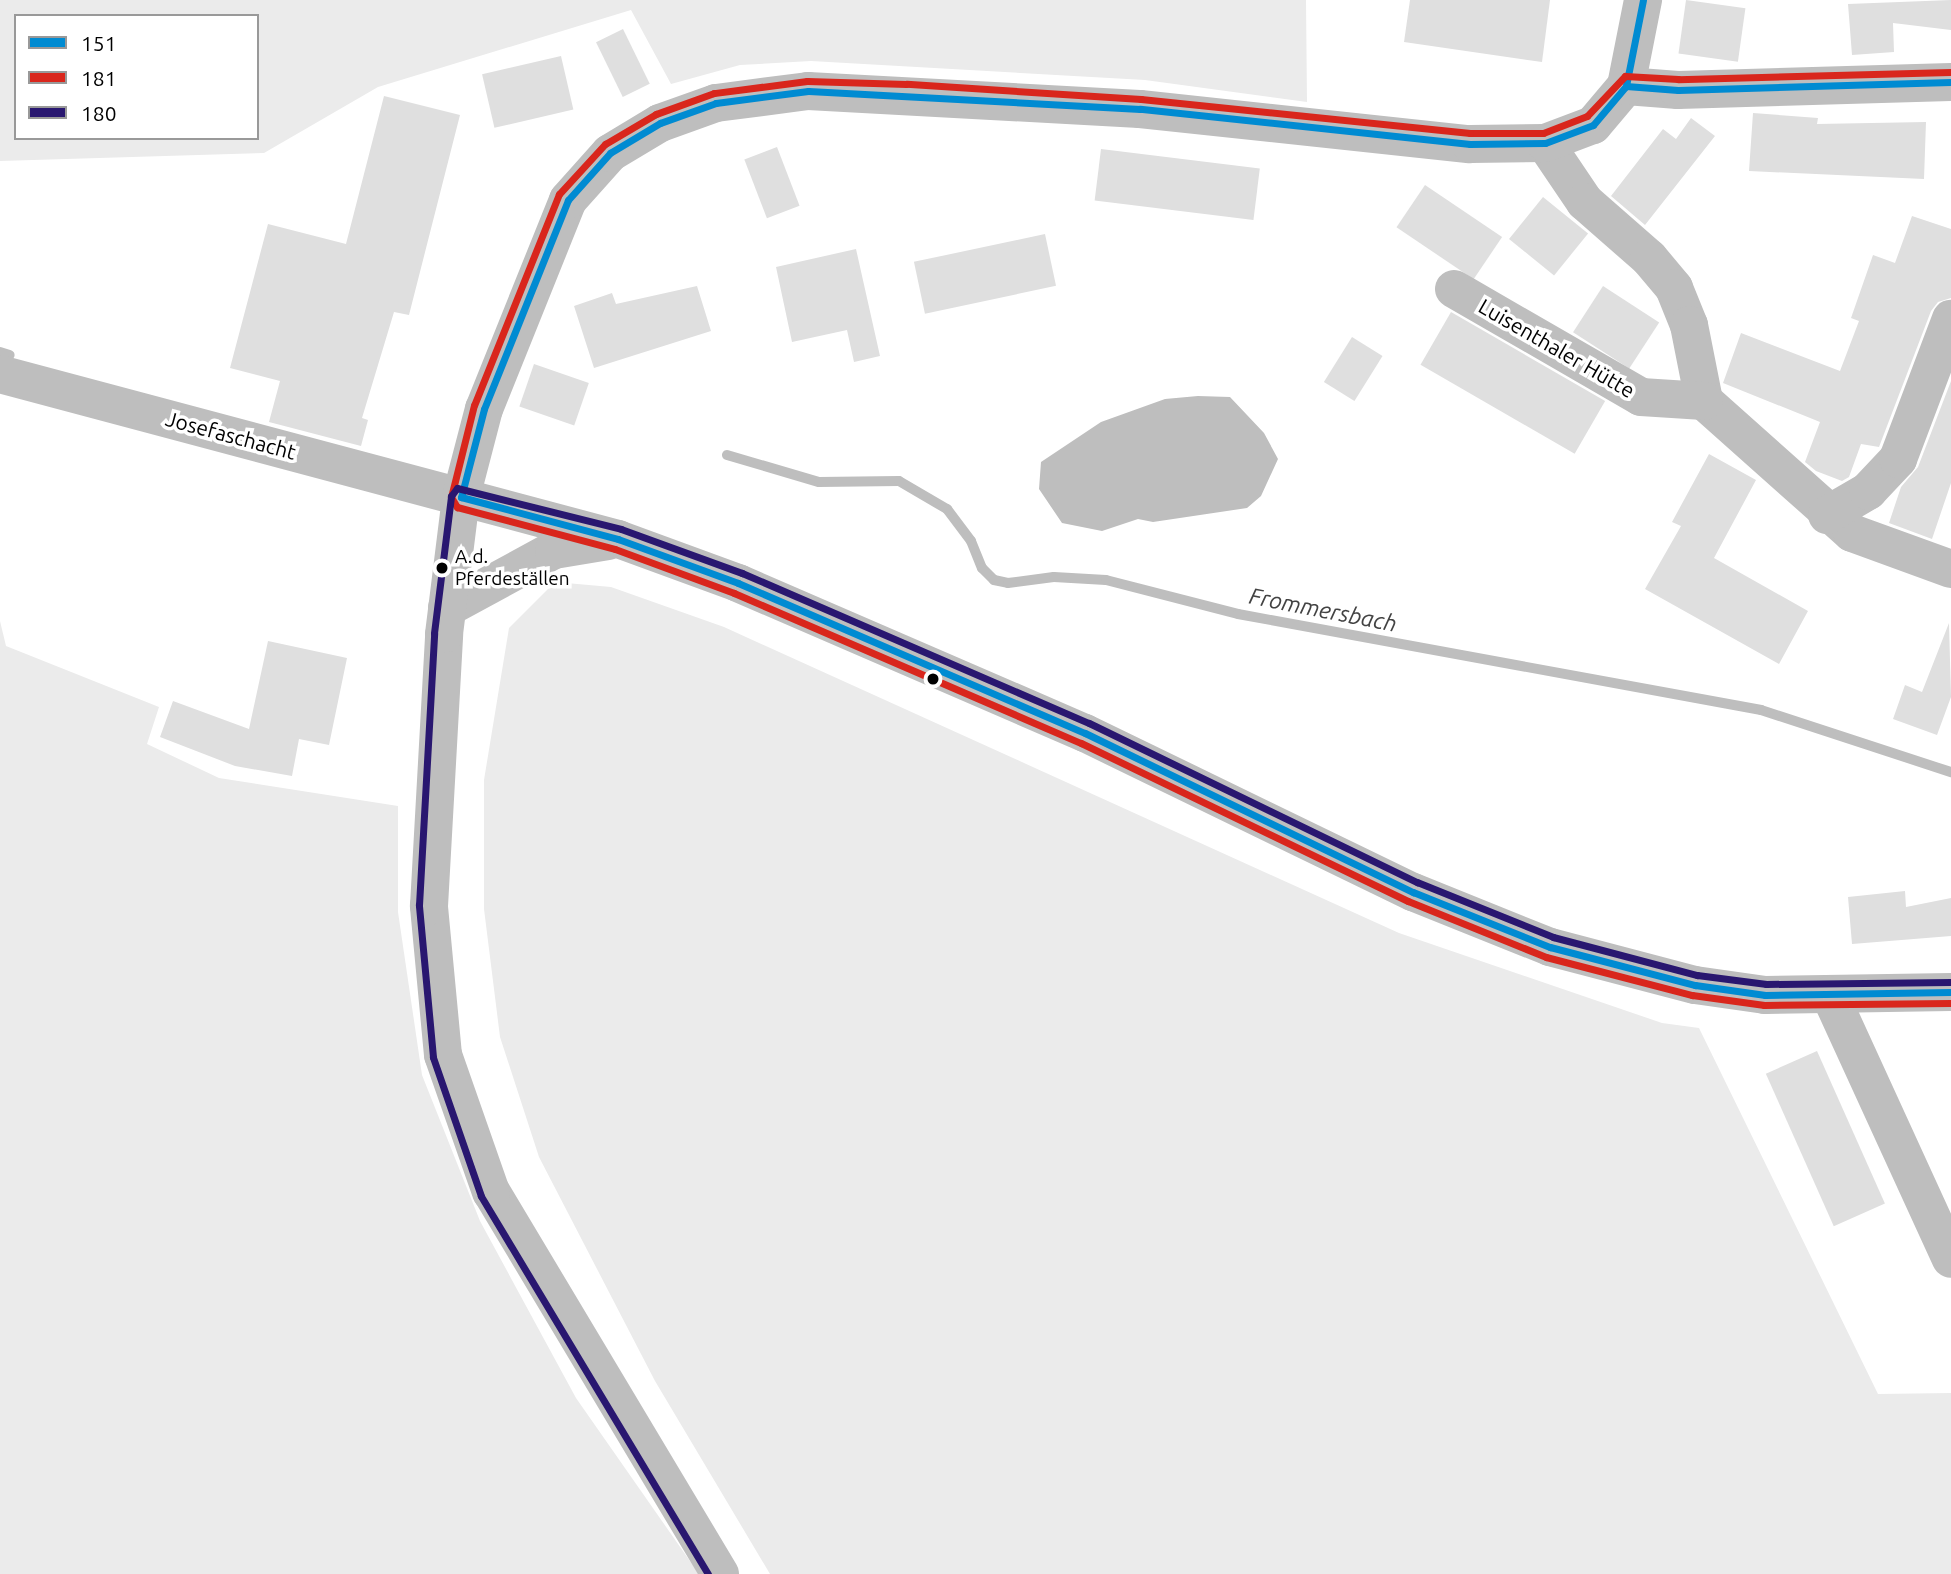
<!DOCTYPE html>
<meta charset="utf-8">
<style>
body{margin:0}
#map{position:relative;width:1951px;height:1574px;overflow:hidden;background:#fff;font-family:Ubuntu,sans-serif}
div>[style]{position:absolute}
.green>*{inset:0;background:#ebebeb}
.water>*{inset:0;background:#bebebe}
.stream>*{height:10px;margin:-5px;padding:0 5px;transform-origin:5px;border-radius:5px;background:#bebebe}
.building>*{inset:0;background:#dfdfdf;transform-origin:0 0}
.minor>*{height:38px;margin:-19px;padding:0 19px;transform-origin:19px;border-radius:19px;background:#bebebe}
.bus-1>*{height:7px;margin:-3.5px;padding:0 3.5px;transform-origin:3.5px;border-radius:3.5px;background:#008bd2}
.bus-2>*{height:7px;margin:-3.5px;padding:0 3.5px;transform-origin:3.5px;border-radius:3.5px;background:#d9261c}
.bus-3>*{height:7px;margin:-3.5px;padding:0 3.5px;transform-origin:3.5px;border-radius:3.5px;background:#291770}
.dots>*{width:19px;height:19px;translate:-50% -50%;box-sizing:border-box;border:4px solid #fff;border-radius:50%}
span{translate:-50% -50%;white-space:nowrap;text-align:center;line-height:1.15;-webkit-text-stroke:7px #fff;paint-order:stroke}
.bus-label{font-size:19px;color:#000}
.left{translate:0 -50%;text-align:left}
.street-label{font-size:21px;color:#000}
.water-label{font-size:23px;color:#434343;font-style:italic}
.legend{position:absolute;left:14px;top:14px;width:245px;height:126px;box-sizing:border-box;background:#fff;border:2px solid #999;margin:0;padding:9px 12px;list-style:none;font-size:21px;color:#000}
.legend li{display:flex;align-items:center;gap:14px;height:35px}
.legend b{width:35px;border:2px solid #999}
</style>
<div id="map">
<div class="green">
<i style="clip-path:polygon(evenodd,0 0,1306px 0,1307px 102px,1145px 80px,811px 61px,740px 65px,671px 84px,631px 10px,378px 87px,264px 153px,0 161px,0 0,16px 16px,257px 16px,257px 138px,16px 138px,16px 16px)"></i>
<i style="clip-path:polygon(555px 582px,611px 587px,724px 627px,1399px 933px,1662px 1023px,1699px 1028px,1878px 1394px,1951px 1393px,1951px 1574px,770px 1574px,655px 1381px,539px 1157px,500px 1037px,484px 909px,484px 780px,509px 628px)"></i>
<i style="clip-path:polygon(0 621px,6px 646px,159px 707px,147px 744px,219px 778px,398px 806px,398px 912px,422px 1075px,480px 1221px,576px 1398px,699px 1574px,0 1574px)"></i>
</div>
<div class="water">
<i style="clip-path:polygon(1198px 396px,1230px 397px,1264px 433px,1278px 459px,1261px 496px,1247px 508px,1153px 522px,1138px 519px,1102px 531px,1062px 523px,1039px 489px,1041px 462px,1101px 422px,1165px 399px)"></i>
</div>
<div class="stream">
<i style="left:0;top:352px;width:10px;rotate:17deg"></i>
<i style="left:727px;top:455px;width:96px;rotate:16.4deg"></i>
<i style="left:819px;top:482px;width:80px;rotate:-0.7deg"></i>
<i style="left:899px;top:481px;width:56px;rotate:30.3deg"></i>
<i style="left:947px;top:509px;width:40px;rotate:53deg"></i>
<i style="left:971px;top:541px;width:29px;rotate:68deg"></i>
<i style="left:982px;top:568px;width:17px;rotate:45deg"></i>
<i style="left:994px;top:580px;width:14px;rotate:12deg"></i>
<i style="left:1008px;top:583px;width:46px;rotate:-7.4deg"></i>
<i style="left:1054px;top:577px;width:52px;rotate:3.3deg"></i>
<i style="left:1106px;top:580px;width:136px;rotate:14.4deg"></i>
<i style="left:1238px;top:614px;width:532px;rotate:10.4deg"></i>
<i style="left:1761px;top:710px;width:200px;rotate:18.1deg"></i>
</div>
<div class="building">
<i style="clip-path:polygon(1410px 0,1550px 0,1542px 62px,1404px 42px)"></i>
<i style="left:1686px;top:0;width:60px;height:54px;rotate:8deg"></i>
<i style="clip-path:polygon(1951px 0,1951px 30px,1893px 23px,1894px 52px,1852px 55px,1848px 4px)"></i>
<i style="left:623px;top:29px;width:61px;height:30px;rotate:64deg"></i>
<i style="left:561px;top:56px;width:55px;height:81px;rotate:77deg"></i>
<i style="clip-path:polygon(384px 96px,460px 115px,409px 315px,394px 312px,362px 418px,368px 420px,361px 446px,269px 422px,280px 381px,230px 368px,268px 224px,346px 244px)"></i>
<i style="clip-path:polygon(1753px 113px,1818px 118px,1817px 124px,1926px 122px,1924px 179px,1749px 171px)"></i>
<i style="clip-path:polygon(1691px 118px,1715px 136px,1645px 225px,1611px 196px,1663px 129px,1676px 139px)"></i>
<i style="left:777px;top:147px;width:63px;height:35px;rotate:69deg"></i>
<i style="left:1101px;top:149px;width:160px;height:52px;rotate:7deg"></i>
<i style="left:1425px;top:185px;width:93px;height:51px;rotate:34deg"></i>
<i style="left:1543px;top:197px;width:58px;height:54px;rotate:39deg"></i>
<i style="clip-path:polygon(1912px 216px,1951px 229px,1951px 298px,1938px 302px,1931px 311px,1879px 447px,1861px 444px,1849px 477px,1842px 481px,1816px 471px,1805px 462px,1820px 422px,1723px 383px,1741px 333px,1840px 371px,1859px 321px,1851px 318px,1873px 255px,1895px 263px)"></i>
<i style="left:1045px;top:234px;width:53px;height:134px;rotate:78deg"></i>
<i style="clip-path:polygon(856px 249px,880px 356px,854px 362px,847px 330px,792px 342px,776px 267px)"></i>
<i style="clip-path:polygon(697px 286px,711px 331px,594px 368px,574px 306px,612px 293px,616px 304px)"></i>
<i style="left:1603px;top:286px;width:67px;height:55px;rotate:33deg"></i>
<i style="left:1451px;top:312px;width:178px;height:61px;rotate:30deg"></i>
<i style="left:1352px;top:337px;width:36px;height:53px;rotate:32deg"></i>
<i style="left:534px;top:364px;width:58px;height:45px;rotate:19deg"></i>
<i style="clip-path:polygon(1951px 381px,1951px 483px,1932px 539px,1889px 523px,1901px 487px,1918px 467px)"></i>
<i style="clip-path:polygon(1709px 454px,1756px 480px,1714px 558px,1808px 611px,1779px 664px,1645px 589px,1681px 526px,1672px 522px)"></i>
<i style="clip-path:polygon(1949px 623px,1951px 697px,1937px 735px,1893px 719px,1905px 685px,1922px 692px)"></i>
<i style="clip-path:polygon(268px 641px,347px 658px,329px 745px,299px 739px,292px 776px,235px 766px,160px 737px,173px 701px,249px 729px)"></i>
<i style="clip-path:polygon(1905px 891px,1906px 907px,1951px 898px,1951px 936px,1852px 944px,1848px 897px)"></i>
<i style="left:1817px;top:1051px;width:167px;height:56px;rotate:66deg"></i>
</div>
<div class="minor">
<i style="left:1626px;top:86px;width:52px;rotate:4.4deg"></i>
<i style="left:1678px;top:90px;width:273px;rotate:-1.7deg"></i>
<i style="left:1545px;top:143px;width:71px;rotate:55.9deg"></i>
<i style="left:1585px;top:202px;width:85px;rotate:41.2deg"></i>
<i style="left:1649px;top:258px;width:39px;rotate:50deg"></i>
<i style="left:1674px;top:288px;width:40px;rotate:68deg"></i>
<i style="left:1689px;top:325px;width:77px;rotate:78.8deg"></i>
<i style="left:1704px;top:401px;width:198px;rotate:41.7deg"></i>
<i style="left:1852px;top:533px;width:105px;rotate:20deg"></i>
<i style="left:1454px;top:289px;width:216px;rotate:30deg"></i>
<i style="left:1641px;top:397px;width:63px;rotate:3.6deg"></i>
<i style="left:0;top:374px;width:640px;rotate:14.95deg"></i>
<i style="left:618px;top:539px;width:128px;rotate:20.1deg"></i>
<i style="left:738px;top:583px;width:378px;rotate:23.4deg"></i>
<i style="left:1085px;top:733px;width:365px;rotate:25.9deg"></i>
<i style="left:1413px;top:892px;width:148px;rotate:21.9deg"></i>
<i style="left:1550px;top:947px;width:150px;rotate:14.7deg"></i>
<i style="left:1695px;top:985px;width:71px;rotate:8.1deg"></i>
<i style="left:1765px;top:995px;width:186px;rotate:-0.9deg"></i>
<i style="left:1827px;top:515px;width:48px;rotate:-30.3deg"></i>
<i style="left:1868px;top:491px;width:44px;rotate:-46.8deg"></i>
<i style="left:1898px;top:459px;width:150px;rotate:-69.3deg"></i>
<i style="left:447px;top:608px;width:122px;rotate:-28.5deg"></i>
<i style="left:554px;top:550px;width:55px;rotate:-9.5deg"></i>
<i style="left:1830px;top:995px;width:290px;rotate:65.4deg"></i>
<i style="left:720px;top:1574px;width:445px;rotate:-120.9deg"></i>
<i style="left:491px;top:1192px;width:145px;rotate:-109.3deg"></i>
<i style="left:443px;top:1055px;width:150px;rotate:-95.4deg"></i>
<i style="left:429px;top:906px;width:272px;rotate:-86.8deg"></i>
<i style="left:444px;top:634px;width:138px;rotate:-82.9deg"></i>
<i style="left:461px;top:497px;width:91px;rotate:-75.4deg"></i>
<i style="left:484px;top:409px;width:225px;rotate:-68.1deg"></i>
<i style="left:568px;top:200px;width:63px;rotate:-48.2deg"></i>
<i style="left:610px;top:153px;width:58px;rotate:-31deg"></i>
<i style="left:660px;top:123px;width:59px;rotate:-19.7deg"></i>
<i style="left:716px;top:103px;width:93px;rotate:-7.4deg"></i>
<i style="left:808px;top:91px;width:332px;rotate:3.1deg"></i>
<i style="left:1140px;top:109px;width:332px;rotate:6.1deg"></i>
<i style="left:1470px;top:144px;width:75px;rotate:-0.8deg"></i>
<i style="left:1545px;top:143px;width:51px;rotate:-20.6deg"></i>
<i style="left:1593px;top:125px;width:51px;rotate:-49.8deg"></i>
<i style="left:1626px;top:86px;width:88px;rotate:-78.8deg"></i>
</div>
<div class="bus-1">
<i style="left:1643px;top:0;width:88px;rotate:101.2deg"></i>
<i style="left:1626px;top:86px;width:51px;rotate:130.2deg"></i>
<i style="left:1593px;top:125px;width:51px;rotate:159.4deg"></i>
<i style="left:1545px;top:143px;width:75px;rotate:179.2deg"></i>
<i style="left:1470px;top:144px;width:332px;rotate:-173.9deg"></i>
<i style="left:1140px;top:109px;width:332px;rotate:-176.9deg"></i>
<i style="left:808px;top:91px;width:93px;rotate:172.6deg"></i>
<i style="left:716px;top:103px;width:59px;rotate:160.3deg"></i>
<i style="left:660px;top:123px;width:58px;rotate:149deg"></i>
<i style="left:610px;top:153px;width:63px;rotate:131.8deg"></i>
<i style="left:568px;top:200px;width:225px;rotate:111.9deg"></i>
<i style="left:484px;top:409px;width:91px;rotate:104.6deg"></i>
<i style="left:461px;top:497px;width:163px;rotate:15deg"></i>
<i style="left:618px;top:539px;width:128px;rotate:20.1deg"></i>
<i style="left:738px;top:583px;width:378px;rotate:23.4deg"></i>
<i style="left:1085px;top:733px;width:365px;rotate:25.9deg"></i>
<i style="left:1413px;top:892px;width:148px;rotate:21.9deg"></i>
<i style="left:1550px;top:947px;width:150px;rotate:14.7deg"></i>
<i style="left:1695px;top:985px;width:71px;rotate:8.1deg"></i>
<i style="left:1765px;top:995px;width:186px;rotate:-0.9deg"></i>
<i style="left:1626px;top:86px;width:52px;rotate:4.4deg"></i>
<i style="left:1678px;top:90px;width:273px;rotate:-1.7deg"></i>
</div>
<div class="bus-2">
<i style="left:1951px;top:72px;width:273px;rotate:178.5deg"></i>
<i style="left:1678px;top:79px;width:53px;rotate:-176.8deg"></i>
<i style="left:1625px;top:76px;width:55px;rotate:133.5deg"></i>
<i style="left:1587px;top:116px;width:47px;rotate:158.9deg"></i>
<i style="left:1543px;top:133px;width:73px;rotate:180deg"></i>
<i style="left:1470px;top:133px;width:331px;rotate:-174.1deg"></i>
<i style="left:1141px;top:99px;width:235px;rotate:-176.3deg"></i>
<i style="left:906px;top:84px;width:99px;rotate:-178.3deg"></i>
<i style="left:807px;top:81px;width:94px;rotate:172.6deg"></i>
<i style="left:714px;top:93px;width:62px;rotate:160.1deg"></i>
<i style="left:656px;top:114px;width:59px;rotate:149.5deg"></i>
<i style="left:605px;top:144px;width:68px;rotate:132.6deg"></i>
<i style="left:559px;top:194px;width:227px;rotate:111.9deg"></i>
<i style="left:474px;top:405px;width:95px;rotate:104deg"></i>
<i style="left:451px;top:497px;width:12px;rotate:59deg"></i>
<i style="left:457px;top:507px;width:163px;rotate:14.9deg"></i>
<i style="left:615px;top:549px;width:127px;rotate:20.3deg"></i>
<i style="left:734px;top:593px;width:378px;rotate:23.4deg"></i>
<i style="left:1081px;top:743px;width:363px;rotate:25.8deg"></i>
<i style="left:1408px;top:901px;width:149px;rotate:22.1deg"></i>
<i style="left:1546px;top:957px;width:151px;rotate:14.6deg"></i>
<i style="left:1692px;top:995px;width:73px;rotate:7.9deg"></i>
<i style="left:1764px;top:1005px;width:187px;rotate:-0.6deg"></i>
</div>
<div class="bus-3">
<i style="left:708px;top:1574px;width:441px;rotate:-121deg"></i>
<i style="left:481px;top:1196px;width:147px;rotate:-109.1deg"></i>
<i style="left:433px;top:1057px;width:153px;rotate:-95.3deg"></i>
<i style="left:419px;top:905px;width:272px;rotate:-86.8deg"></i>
<i style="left:434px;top:633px;width:138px;rotate:-82.9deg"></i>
<i style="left:451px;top:496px;width:10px;rotate:-53deg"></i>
<i style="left:457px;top:488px;width:169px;rotate:14deg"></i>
<i style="left:621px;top:529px;width:129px;rotate:20deg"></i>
<i style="left:742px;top:573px;width:378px;rotate:23.4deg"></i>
<i style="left:1089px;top:723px;width:365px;rotate:25.9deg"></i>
<i style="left:1417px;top:882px;width:147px;rotate:22deg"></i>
<i style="left:1553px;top:937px;width:149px;rotate:14.8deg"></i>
<i style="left:1697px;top:975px;width:70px;rotate:7.4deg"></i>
<i style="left:1766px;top:984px;width:185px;rotate:-0.6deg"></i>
</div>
<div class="dots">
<i style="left:442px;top:568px;background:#000"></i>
<i style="left:933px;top:679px;background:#000"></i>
</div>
<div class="bus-label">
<span class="left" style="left:455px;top:568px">A.d.<br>Pferdeställen</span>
</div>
<div class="street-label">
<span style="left:1557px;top:348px;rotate:30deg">Luisenthaler Hütte</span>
<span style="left:231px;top:435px;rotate:15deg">Josefaschacht</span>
</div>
<div class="water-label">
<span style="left:1323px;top:610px;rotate:11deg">Frommersbach</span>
</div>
<ul class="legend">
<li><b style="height:9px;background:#008bd2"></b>151</li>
<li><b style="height:9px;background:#d9261c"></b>181</li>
<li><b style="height:9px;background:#291770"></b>180</li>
</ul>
</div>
